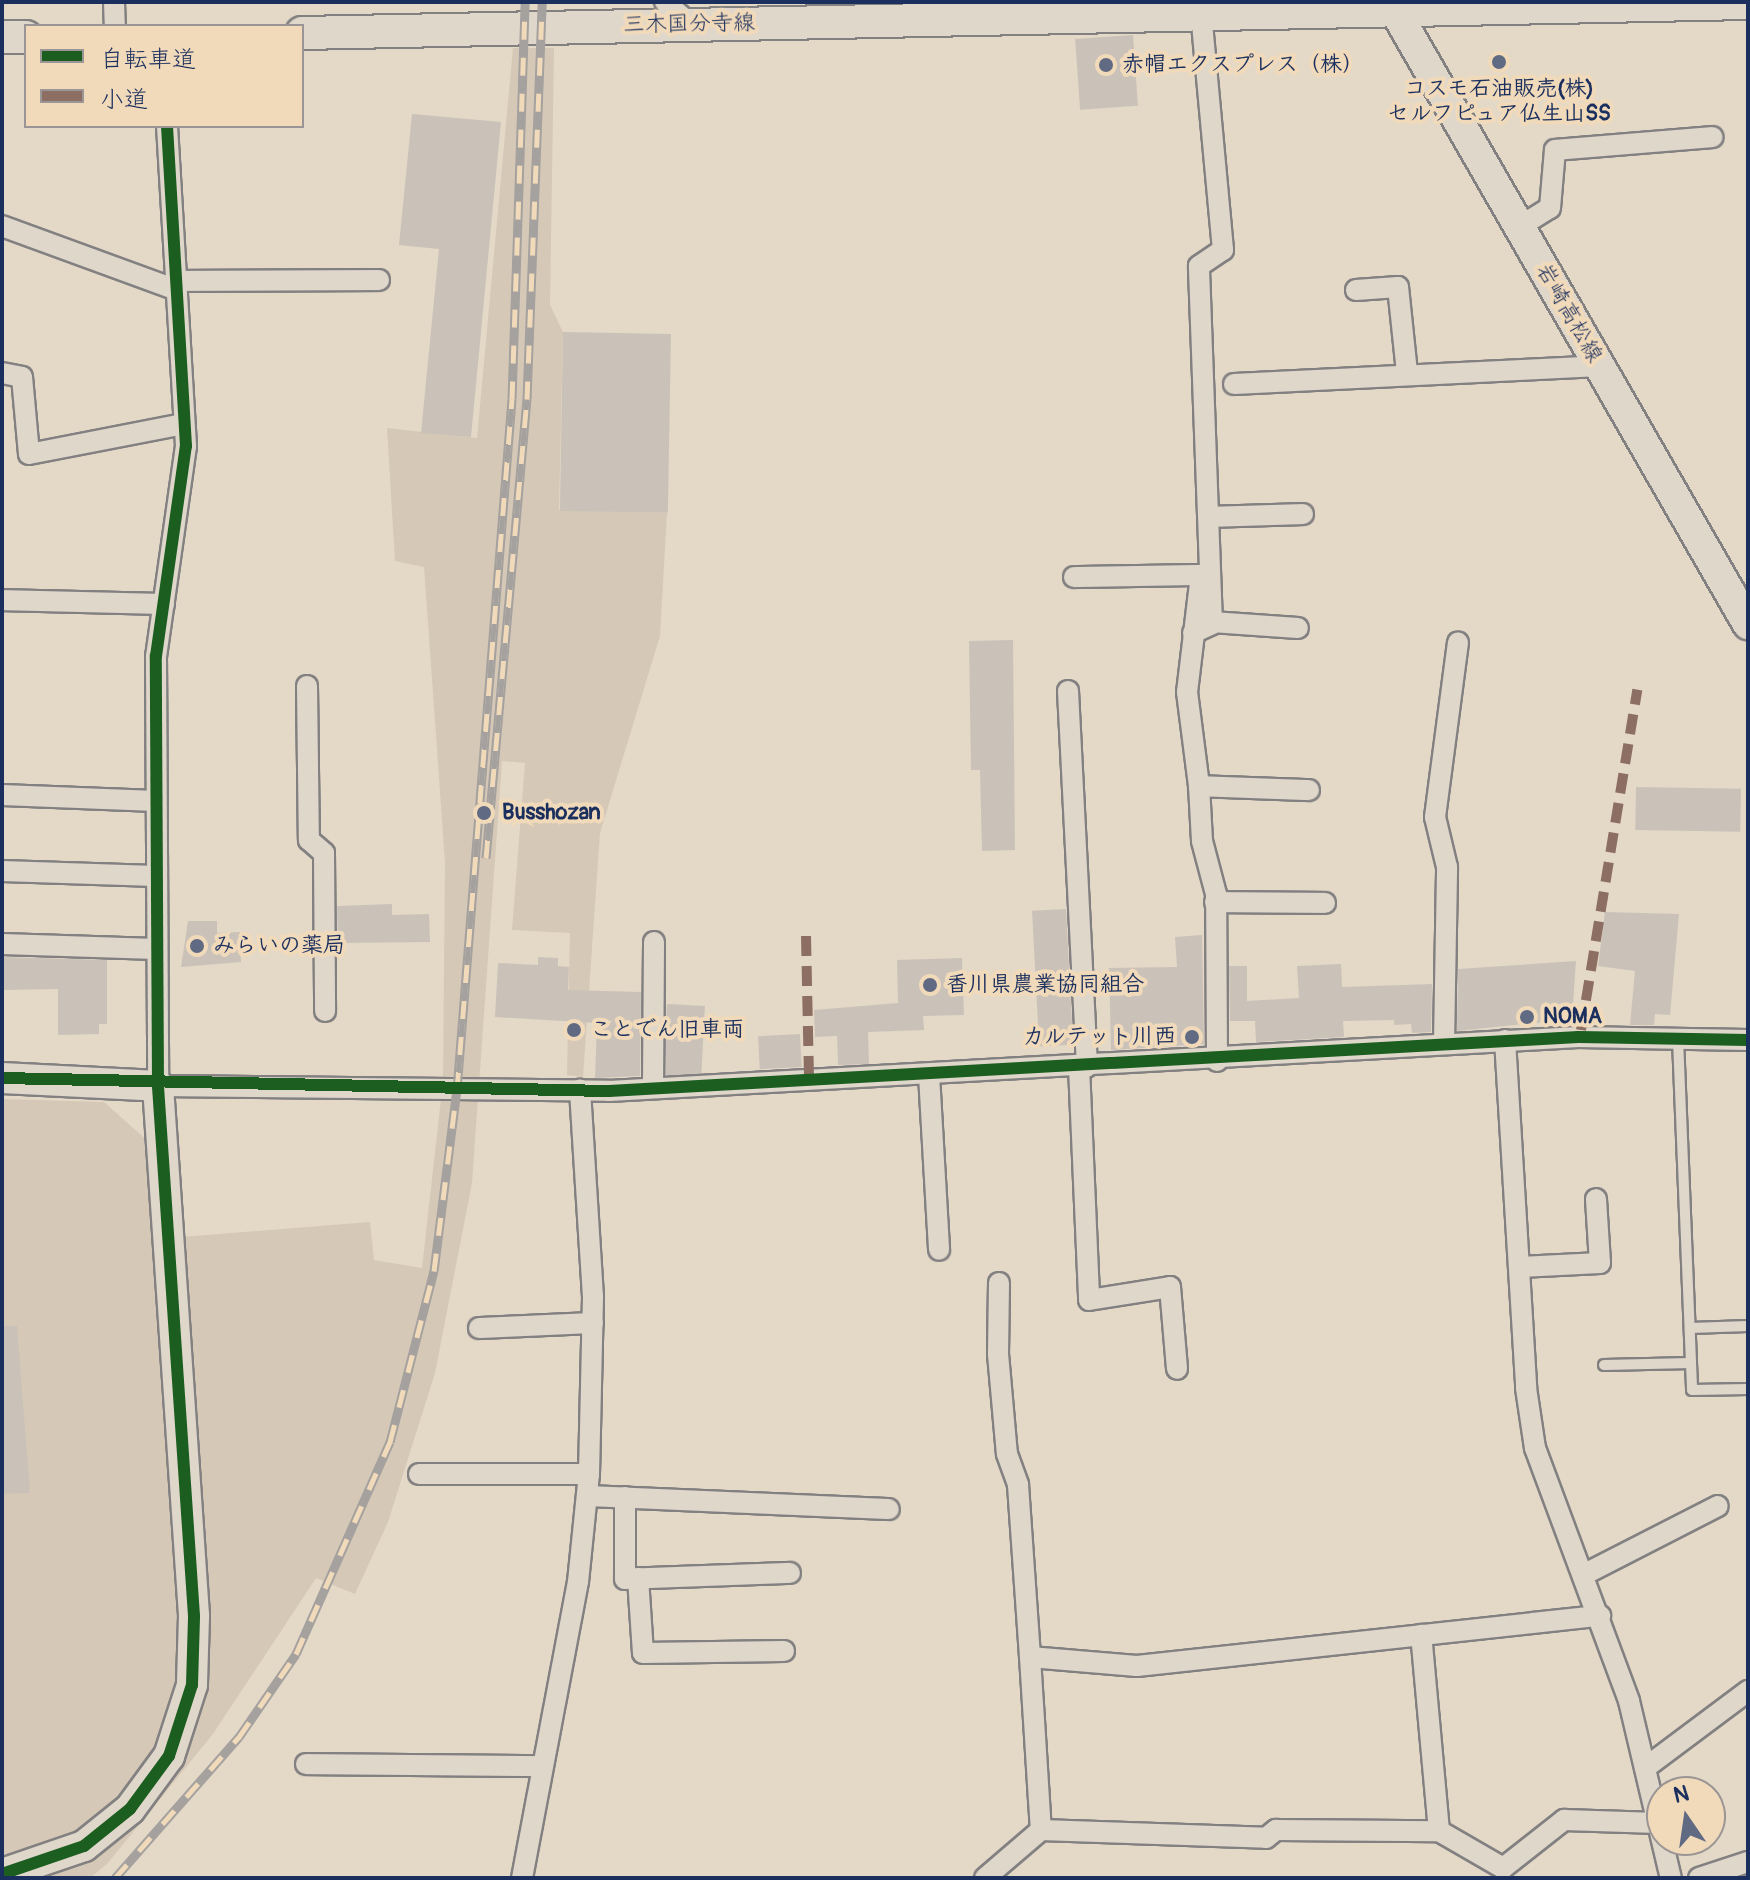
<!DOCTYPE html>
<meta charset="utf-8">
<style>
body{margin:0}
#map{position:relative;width:1750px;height:1880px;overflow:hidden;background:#e4d8c7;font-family:Pangolin,"Klee One",sans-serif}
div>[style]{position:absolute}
.built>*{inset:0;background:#d6c8b6}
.building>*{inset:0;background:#cac2b8;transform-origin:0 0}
.roads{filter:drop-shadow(2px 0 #828081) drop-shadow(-2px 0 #828081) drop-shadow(0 2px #828081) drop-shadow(0 -2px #828081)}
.lane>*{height:10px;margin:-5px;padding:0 5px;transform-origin:5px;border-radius:5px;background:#e0d7cb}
.street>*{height:20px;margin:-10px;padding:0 10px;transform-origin:10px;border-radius:10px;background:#e0d7cb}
.secondary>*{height:30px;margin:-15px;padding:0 15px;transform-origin:15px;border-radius:15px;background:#e0d7cb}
.primary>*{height:32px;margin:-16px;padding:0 16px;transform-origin:16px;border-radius:16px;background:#e0d7cb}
.rail>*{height:9px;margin-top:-4.5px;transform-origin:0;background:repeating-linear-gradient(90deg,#f1daba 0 18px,#a4a19e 0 36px);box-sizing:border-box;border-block:2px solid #a4a19e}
.quiet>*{height:10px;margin-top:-5px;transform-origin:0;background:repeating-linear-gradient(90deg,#8d6e63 0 20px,transparent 0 30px)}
.cycleway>*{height:12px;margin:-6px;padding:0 6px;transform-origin:6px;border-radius:6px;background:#1b5e20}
.dots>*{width:22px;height:22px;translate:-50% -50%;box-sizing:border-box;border:4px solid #f1daba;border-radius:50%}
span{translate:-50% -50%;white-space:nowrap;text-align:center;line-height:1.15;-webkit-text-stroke:8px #f1daba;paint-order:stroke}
.street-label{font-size:22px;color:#1b2f5e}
.poi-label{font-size:22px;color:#1b2f5e;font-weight:700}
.left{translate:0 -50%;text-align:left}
.right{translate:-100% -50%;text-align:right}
.frame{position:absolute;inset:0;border:4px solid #1b2f5e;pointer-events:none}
.legend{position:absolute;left:24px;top:24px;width:280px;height:104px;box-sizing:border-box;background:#f1daba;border:2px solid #9b9695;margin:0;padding:10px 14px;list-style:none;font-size:24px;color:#1b2f5e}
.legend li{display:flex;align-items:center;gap:16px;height:40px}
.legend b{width:40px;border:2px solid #9b9695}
.north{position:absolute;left:1646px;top:1776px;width:80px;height:80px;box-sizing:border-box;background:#f1daba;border:2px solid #9b9695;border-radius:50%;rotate:347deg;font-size:22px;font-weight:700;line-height:32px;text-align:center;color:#1b2f5e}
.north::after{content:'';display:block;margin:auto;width:28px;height:36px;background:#616a83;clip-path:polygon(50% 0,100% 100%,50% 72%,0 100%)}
</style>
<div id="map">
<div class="built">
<i style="clip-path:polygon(513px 48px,554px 48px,550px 305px,563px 332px,559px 510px,667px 513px,660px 636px,600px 833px,583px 1077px,567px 1075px,570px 933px,512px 930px,525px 763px,502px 761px,472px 1183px,435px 1373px,388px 1522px,355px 1594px,316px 1578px,213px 1734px,107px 1864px,90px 1878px,2px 1878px,2px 1099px,104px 1102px,151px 1144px,157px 1239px,370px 1222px,374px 1260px,422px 1268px,443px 1081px,445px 862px,424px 567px,395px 561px,387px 428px,477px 438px)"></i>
</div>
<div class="building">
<i style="left:1133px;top:35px;width:71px;height:58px;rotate:86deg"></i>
<i style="clip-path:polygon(412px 114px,501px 122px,471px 437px,421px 433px,439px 249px,399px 245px)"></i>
<i style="left:563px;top:332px;width:108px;height:179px;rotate:1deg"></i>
<i style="clip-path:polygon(1013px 640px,1015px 850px,982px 851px,980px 770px,971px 770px,969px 641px)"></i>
<i style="left:1636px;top:787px;width:105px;height:43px;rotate:1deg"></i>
<i style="clip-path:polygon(392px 904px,392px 915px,429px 914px,430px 942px,338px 943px,337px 906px)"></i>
<i style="left:1066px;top:909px;width:136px;height:34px;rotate:87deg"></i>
<i style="clip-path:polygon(1605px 912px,1679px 914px,1670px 1015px,1655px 1014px,1654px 1025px,1630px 1025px,1635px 971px,1598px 966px)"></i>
<i style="clip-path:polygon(188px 921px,217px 921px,217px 933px,240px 932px,241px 962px,181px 967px)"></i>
<i style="clip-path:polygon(1202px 935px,1204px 1044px,1111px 1050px,1109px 968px,1177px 967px,1175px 937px)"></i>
<i style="clip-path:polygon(2px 957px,107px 960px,107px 1024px,99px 1024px,99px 1034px,58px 1035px,58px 989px,2px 990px)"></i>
<i style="clip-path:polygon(538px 957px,558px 958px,558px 966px,569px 967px,568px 990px,641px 992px,640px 1076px,595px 1078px,597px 1023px,495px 1017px,498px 963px,538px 965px)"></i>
<i style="clip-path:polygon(962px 958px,964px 1015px,923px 1016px,924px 1030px,868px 1032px,869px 1064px,838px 1065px,837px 1036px,815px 1037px,814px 1010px,898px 1003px,897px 960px)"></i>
<i style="clip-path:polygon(1576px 961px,1572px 1019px,1457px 1031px,1458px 969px)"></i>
<i style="clip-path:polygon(1341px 964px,1342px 987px,1432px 984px,1431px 1032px,1412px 1033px,1411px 1024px,1394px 1025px,1394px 1020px,1343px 1021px,1344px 1037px,1256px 1042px,1255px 1021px,1230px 1021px,1229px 966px,1247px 966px,1247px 1001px,1299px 998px,1297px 966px)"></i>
<i style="left:667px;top:1004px;width:38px;height:71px;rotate:3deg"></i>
<i style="left:800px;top:1034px;width:33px;height:42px;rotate:87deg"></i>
<i style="clip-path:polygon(2px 1326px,17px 1326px,30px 1493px,2px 1494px)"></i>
</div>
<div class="roads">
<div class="lane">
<i style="left:1678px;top:1039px;width:351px;rotate:87.7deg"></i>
<i style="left:1692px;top:1390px;width:56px;rotate:-1deg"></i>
<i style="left:1690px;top:1328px;width:58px;rotate:-2deg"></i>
<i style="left:1604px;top:1365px;width:87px;rotate:-1.3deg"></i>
</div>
<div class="street">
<i style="left:114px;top:2px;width:24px;rotate:88deg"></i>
<i style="left:665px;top:2px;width:32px;rotate:41deg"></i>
<i style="left:167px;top:126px;width:321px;rotate:86.6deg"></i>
<i style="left:186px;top:446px;width:212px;rotate:98.1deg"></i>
<i style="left:156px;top:656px;width:430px;rotate:89.7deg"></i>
<i style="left:158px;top:1086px;width:451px;rotate:0.6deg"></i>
<i style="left:609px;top:1091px;width:971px;rotate:-3.19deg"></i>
<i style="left:1578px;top:1037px;width:170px;rotate:1deg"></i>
<i style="left:2px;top:226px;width:186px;rotate:20.1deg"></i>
<i style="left:1519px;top:227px;width:36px;rotate:-32deg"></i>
<i style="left:1550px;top:208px;width:58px;rotate:-85.1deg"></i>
<i style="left:1555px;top:150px;width:158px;rotate:-4.7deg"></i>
<i style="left:176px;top:281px;width:203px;rotate:-0.3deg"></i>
<i style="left:1356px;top:290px;width:42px;rotate:-4.1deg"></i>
<i style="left:1398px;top:287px;width:85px;rotate:84deg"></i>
<i style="left:2px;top:373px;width:20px;rotate:11deg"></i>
<i style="left:22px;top:377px;width:77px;rotate:84.8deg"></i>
<i style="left:29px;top:454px;width:158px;rotate:-11deg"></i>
<i style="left:1234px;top:384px;width:366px;rotate:-2.8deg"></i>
<i style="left:1209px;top:517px;width:94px;rotate:-1.8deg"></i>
<i style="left:1074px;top:577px;width:127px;rotate:-0.9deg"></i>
<i style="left:1201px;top:575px;width:118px;rotate:96.8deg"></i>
<i style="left:1187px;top:692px;width:95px;rotate:82.7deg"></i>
<i style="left:2px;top:600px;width:162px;rotate:1.4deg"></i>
<i style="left:1212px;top:622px;width:86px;rotate:4deg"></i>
<i style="left:1193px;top:633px;width:21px;rotate:-25deg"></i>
<i style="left:1212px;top:624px;width:358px;rotate:-92.1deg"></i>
<i style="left:1199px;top:266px;width:29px;rotate:-34deg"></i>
<i style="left:1223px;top:250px;width:238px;rotate:-95.3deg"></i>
<i style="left:307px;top:686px;width:154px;rotate:89.3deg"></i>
<i style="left:309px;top:840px;width:20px;rotate:41deg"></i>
<i style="left:324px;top:853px;width:158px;rotate:89.6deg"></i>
<i style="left:1068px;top:691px;width:376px;rotate:87.1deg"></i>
<i style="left:2px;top:795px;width:154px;rotate:2.2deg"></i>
<i style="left:2px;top:871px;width:154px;rotate:1.9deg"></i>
<i style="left:1215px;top:902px;width:110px;rotate:0.5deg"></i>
<i style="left:2px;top:944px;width:154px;rotate:1.9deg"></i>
<i style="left:1505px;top:1040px;width:349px;rotate:86.5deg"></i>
<i style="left:1526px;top:1388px;width:61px;rotate:81.5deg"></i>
<i style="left:1535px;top:1448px;width:270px;rotate:69.6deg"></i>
<i style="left:1629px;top:1701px;width:182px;rotate:76.7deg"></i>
<i style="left:1444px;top:1044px;width:177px;rotate:-89deg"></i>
<i style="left:1447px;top:867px;width:51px;rotate:-103.5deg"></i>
<i style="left:1435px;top:817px;width:176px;rotate:-82.5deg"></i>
<i style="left:1217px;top:1061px;width:167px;rotate:-90.3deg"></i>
<i style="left:1216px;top:894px;width:55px;rotate:-104.8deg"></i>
<i style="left:1202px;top:841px;width:55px;rotate:-93.1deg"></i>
<i style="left:1199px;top:786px;width:110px;rotate:2.1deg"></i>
<i style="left:1079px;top:1067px;width:233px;rotate:87.5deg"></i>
<i style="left:1089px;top:1300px;width:82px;rotate:-9.1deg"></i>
<i style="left:1170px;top:1287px;width:82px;rotate:85.1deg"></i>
<i style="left:929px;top:1075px;width:175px;rotate:86.7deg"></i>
<i style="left:653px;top:1088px;width:146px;rotate:-89.6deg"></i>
<i style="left:1520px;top:1267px;width:80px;rotate:-2.9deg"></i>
<i style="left:1600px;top:1263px;width:64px;rotate:-93.6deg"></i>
<i style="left:999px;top:1283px;width:71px;rotate:90.8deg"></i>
<i style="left:998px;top:1354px;width:100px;rotate:84.9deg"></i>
<i style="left:1007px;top:1454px;width:33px;rotate:70deg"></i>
<i style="left:1018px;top:1485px;width:172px;rotate:86deg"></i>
<i style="left:1030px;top:1657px;width:107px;rotate:4.8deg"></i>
<i style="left:1137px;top:1666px;width:466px;rotate:-6.2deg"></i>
<i style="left:479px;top:1328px;width:114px;rotate:-2.5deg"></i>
<i style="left:419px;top:1474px;width:170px"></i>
<i style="left:587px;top:1496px;width:302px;rotate:2.5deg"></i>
<i style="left:625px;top:1497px;width:82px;rotate:90deg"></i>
<i style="left:625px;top:1579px;width:165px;rotate:-2.1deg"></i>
<i style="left:1585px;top:1574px;width:149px;rotate:-27.1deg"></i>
<i style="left:638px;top:1578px;width:75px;rotate:86.2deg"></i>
<i style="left:643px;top:1653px;width:141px;rotate:-0.8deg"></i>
<i style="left:1030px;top:1657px;width:173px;rotate:86.4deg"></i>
<i style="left:1041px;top:1830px;width:225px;rotate:2deg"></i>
<i style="left:1266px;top:1838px;width:13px;rotate:-39deg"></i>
<i style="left:1276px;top:1830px;width:163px;rotate:0.4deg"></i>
<i style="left:1439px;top:1831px;width:197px;rotate:-95.2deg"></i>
<i style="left:306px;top:1764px;width:236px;rotate:0.5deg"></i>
<i style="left:1645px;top:1768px;width:129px;rotate:-36.8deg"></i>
<i style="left:1439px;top:1831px;width:74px;rotate:30deg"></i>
<i style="left:1503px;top:1868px;width:78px;rotate:-38.2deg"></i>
<i style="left:1564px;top:1820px;width:94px;rotate:1.8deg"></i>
<i style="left:522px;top:1878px;width:301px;rotate:-79.3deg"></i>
<i style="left:578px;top:1582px;width:109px;rotate:-84.2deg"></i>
<i style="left:589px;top:1474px;width:177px;rotate:-88.7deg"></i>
<i style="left:593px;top:1297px;width:208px;rotate:-93.6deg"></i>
<i style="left:985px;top:1878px;width:74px;rotate:-40.6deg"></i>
<i style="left:1699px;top:1878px;width:52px;rotate:-18.1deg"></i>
</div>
<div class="secondary">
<i style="left:1390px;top:2px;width:718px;rotate:60.08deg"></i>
<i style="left:2px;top:1078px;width:156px;rotate:2.9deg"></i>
<i style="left:158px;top:1086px;width:531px;rotate:86.11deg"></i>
<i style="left:194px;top:1616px;width:69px;rotate:91.7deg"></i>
<i style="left:192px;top:1685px;width:75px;rotate:107.9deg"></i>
<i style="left:169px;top:1756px;width:66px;rotate:126.3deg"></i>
<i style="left:130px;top:1809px;width:59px;rotate:141.2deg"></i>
<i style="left:84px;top:1846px;width:87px;rotate:161.1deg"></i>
</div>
<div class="primary">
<i style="left:302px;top:33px;width:1446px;rotate:-1.19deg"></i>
<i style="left:2px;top:37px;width:24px"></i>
</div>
</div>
<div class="rail">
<i style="left:486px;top:858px;width:461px;rotate:-84.9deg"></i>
<i style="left:527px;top:399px;width:397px;rotate:-87.8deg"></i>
<i style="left:115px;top:1878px;width:188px;rotate:-48.7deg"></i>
<i style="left:239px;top:1737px;width:101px;rotate:-55.5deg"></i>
<i style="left:296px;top:1654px;width:232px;rotate:-66.1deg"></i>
<i style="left:390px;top:1442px;width:177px;rotate:-75.6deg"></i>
<i style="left:434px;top:1271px;width:182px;rotate:-82.8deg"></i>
<i style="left:457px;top:1090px;width:693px;rotate:-85.45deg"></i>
<i style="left:512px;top:399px;width:397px;rotate:-88.1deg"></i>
</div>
<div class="quiet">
<i style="left:806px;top:936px;width:144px;rotate:88.8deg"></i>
<i style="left:1581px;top:1030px;width:345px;rotate:-80.6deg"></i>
</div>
<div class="cycleway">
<i style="left:2px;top:1078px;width:607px;rotate:1.23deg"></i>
<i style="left:609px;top:1091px;width:971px;rotate:-3.19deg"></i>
<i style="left:1578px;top:1037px;width:170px;rotate:1deg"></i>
<i style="left:2px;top:1874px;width:87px;rotate:-18.9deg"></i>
<i style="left:84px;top:1846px;width:59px;rotate:-38.8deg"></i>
<i style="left:130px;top:1809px;width:66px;rotate:-53.7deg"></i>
<i style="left:169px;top:1756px;width:75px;rotate:-72.1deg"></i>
<i style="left:192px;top:1685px;width:69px;rotate:-88.3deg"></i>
<i style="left:194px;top:1616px;width:531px;rotate:-93.89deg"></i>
<i style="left:158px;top:1086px;width:430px;rotate:-90.3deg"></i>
<i style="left:156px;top:656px;width:212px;rotate:-81.9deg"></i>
<i style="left:186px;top:446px;width:321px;rotate:-93.4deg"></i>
</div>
<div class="dots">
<i style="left:1499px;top:62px;background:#616a83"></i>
<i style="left:1106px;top:65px;background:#616a83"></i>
<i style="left:484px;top:813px;background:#616a83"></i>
<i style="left:197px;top:946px;background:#616a83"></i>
<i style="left:930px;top:985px;background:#616a83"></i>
<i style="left:1527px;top:1017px;background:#616a83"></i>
<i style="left:574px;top:1030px;background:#616a83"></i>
<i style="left:1192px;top:1037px;background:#616a83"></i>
</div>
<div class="street-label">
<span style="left:689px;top:24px;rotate:-1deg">三木国分寺線</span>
<span style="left:1569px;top:313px;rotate:60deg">岩崎高松線</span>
</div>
<div class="poi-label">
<span class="left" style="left:1122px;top:65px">赤帽エクスプレス（株）</span>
<span style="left:1499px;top:101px">コスモ石油販売(株)<br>セルフピュア仏生山SS</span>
<span class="left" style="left:502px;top:813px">Busshozan</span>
<span class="left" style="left:213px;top:946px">みらいの薬局</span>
<span class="left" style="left:946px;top:985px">香川県農業協同組合</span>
<span class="left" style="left:1543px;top:1017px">NOMA</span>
<span class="left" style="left:590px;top:1030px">ことでん旧車両</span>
<span class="right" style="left:1176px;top:1037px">カルテット川西</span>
</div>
<div class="frame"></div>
<ul class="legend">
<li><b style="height:10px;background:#1b5e20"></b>自転車道</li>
<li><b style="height:10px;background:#8d6e63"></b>小道</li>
</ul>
<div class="north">N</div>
</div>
